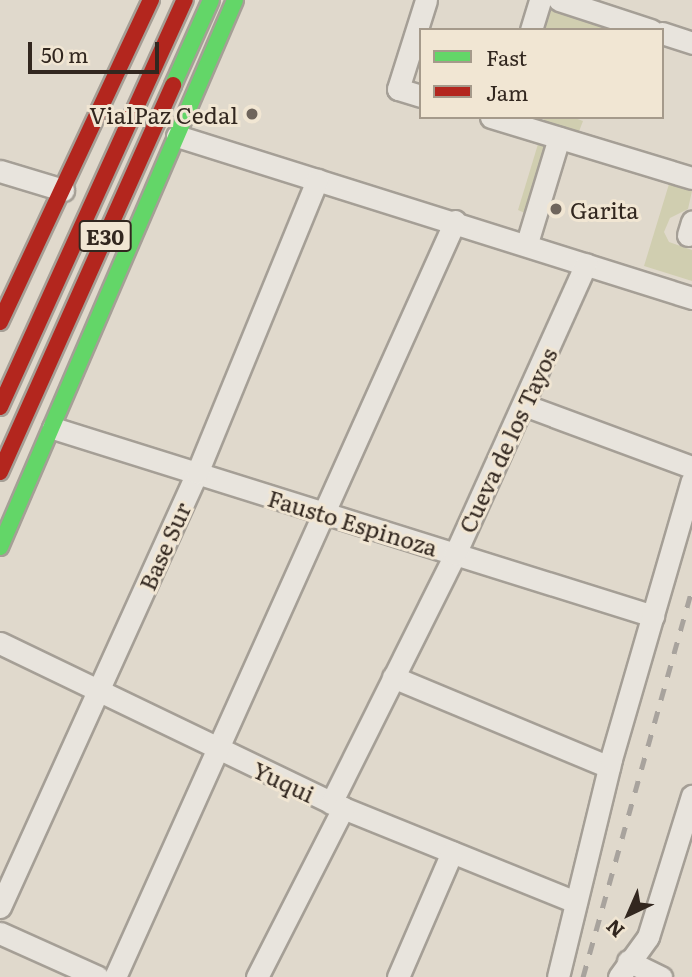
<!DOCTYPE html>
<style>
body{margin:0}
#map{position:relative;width:692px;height:977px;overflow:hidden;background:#e0d9cc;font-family:Literata,serif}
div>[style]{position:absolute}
.green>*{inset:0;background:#d0ceb0}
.roads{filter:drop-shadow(2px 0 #a59f96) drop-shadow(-2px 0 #a59f96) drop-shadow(0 2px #a59f96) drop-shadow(0 -2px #a59f96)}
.street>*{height:21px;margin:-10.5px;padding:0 10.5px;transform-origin:10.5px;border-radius:10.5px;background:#e8e4dd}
.fast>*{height:16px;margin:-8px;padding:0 8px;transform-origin:8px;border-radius:8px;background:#63d668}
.jam>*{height:16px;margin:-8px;padding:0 8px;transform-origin:8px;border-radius:8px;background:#b3261e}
.rail>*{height:5px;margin-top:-2.5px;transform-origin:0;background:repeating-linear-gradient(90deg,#a8a39d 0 12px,transparent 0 24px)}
.dots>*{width:19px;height:19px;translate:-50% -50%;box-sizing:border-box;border:4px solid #f1e6d3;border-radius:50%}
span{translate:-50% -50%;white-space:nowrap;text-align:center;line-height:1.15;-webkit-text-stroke:6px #f1e6d3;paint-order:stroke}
.shield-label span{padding:2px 5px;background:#f1e6d3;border:2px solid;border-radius:5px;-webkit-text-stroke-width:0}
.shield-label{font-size:21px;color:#32271f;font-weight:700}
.poi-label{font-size:23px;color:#32271f}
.right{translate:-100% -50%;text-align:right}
.left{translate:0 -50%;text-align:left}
.street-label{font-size:23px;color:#32271f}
.legend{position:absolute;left:419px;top:28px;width:245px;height:91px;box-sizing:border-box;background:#f1e6d3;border:2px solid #a59a8b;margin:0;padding:9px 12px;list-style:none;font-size:21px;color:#32271f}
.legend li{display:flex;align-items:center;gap:14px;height:35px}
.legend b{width:35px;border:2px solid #a59a8b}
.north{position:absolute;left:594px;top:879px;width:70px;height:70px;-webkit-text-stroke:5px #f1e6d3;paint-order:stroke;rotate:224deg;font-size:19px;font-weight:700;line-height:28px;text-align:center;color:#32271f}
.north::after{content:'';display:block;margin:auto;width:24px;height:32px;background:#32271f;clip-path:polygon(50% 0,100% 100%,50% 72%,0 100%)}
.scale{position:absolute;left:28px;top:42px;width:131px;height:32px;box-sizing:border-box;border:4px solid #32271f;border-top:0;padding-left:9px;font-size:21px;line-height:24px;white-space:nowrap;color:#32271f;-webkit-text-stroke:5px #f1e6d3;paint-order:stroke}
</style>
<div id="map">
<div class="green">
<i style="clip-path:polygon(554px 7px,615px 26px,613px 30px,540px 30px,546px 11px)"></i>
<i style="clip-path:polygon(545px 117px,572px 117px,583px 121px,578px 134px,543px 123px)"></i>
<i style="clip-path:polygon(538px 144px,546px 147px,527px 214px,518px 210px)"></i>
<i style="clip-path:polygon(669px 184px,692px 191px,688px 209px,670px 218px,664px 232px,669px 242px,692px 250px,692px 281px,644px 266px)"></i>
</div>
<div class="roads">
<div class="street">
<i style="left:559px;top:0;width:97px;rotate:18.1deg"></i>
<i style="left:531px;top:30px;width:31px;rotate:-73deg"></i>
<i style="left:662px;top:33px;width:32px;rotate:18deg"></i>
<i style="left:421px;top:96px;width:24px;rotate:-163deg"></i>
<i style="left:398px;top:89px;width:93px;rotate:-72.5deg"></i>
<i style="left:491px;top:117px;width:210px;rotate:16.9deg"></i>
<i style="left:177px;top:136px;width:540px;rotate:17.46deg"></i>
<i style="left:0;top:171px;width:66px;rotate:16.8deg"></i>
<i style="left:688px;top:235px;width:14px;rotate:-73deg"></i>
<i style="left:527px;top:243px;width:110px;rotate:-73.1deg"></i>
<i style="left:524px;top:405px;width:179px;rotate:20.3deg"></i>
<i style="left:53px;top:428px;width:629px;rotate:17.4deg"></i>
<i style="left:0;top:643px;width:381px;rotate:25.7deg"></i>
<i style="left:343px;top:808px;width:251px;rotate:22deg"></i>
<i style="left:393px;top:677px;width:234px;rotate:22.6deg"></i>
<i style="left:331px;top:803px;width:278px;rotate:-63.5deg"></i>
<i style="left:455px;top:554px;width:318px;rotate:-65.7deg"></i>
<i style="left:0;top:907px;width:477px;rotate:-65.6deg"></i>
<i style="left:197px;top:473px;width:317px;rotate:-67.7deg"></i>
<i style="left:0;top:933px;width:107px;rotate:24.2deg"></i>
<i style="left:628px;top:961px;width:37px;rotate:26deg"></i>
<i style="left:115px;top:977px;width:829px;rotate:-65.78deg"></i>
<i style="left:257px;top:977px;width:190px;rotate:-63deg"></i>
<i style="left:398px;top:977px;width:136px;rotate:-66.6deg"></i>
<i style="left:558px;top:977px;width:224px;rotate:-76.3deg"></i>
<i style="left:611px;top:759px;width:290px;rotate:-73.8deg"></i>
<i style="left:619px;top:977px;width:49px;rotate:-54.1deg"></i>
<i style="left:648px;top:937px;width:148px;rotate:-72.7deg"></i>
</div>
<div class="fast">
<i style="left:173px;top:85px;width:93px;rotate:-65.9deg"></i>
<i style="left:0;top:547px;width:595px;rotate:-66.75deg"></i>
</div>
<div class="jam">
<i style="left:0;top:322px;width:356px;rotate:-64.9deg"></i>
<i style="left:0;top:407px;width:447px;rotate:-65.6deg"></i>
<i style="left:0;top:472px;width:424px;rotate:-65.9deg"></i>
</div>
</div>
<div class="rail">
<i style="left:583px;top:977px;width:404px;rotate:-74.3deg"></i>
</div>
<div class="dots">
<i style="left:252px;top:114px;background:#6f655c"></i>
<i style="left:556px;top:209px;background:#6f655c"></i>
</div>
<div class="shield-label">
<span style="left:105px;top:236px">E30</span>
</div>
<div class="poi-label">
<span class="right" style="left:238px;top:114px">VialPaz Cedal</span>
<span class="left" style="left:570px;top:209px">Garita</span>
</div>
<div class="street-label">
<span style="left:507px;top:440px;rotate:-65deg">Cueva de los Tayos</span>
<span style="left:353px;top:522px;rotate:17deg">Fausto Espinoza</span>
<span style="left:164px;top:546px;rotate:-66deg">Base Sur</span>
<span style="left:284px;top:781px;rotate:25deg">Yuqui</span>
</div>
<ul class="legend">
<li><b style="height:9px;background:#63d668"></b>Fast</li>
<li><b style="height:9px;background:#b3261e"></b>Jam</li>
</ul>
<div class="north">N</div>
<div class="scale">50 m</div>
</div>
